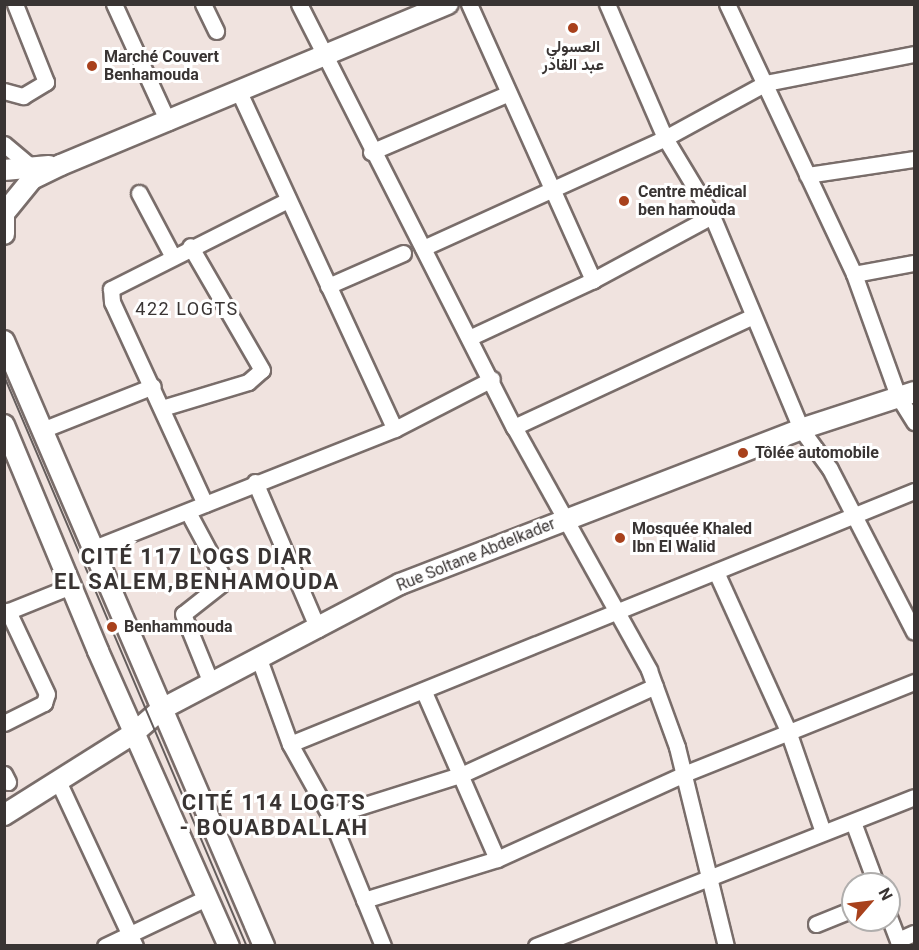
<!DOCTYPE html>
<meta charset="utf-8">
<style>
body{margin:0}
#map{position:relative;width:919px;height:950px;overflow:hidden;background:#f0e3df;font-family:Roboto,Vazirmatn,sans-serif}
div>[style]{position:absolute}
.roads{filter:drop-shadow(2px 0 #796d6a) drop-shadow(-2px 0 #796d6a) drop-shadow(0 2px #796d6a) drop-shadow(0 -2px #796d6a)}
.street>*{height:15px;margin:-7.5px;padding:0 7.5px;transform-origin:7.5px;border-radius:7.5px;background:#fff}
.secondary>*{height:20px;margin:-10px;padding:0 10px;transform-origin:10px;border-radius:10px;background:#fff}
.tram>*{height:1.5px;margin:-0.75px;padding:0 0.75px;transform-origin:0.75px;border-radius:0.75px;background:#655e5d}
.dots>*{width:16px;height:16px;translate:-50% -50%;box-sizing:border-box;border:3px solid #fff;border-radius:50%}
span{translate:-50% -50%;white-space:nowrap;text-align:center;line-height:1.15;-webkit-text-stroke:6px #fff;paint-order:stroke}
.poi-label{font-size:16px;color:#393433;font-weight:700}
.left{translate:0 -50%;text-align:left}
.street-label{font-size:16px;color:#393433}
.neighbourhood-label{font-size:18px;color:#393433;letter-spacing:1.5px}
.district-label{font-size:22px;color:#393433;font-weight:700;letter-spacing:1.5px}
.frame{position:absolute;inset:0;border:6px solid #393433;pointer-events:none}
.north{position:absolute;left:841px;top:872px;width:60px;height:60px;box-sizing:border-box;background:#fff;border:2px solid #b0aead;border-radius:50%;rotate:62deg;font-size:16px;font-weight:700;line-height:24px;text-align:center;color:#393433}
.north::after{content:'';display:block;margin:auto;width:21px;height:27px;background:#a8411c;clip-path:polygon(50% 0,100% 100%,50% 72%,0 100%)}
</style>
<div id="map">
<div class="roads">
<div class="street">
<i style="left:114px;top:4px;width:130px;rotate:65.4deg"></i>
<i style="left:203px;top:4px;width:30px;rotate:64deg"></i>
<i style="left:299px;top:4px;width:475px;rotate:63.1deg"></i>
<i style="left:514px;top:427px;width:278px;rotate:60.9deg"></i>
<i style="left:649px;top:670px;width:82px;rotate:70deg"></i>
<i style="left:677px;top:747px;width:205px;rotate:76.2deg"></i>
<i style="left:469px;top:4px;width:303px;rotate:65.8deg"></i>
<i style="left:607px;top:4px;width:146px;rotate:66.6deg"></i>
<i style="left:665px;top:138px;width:91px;rotate:58.9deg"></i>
<i style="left:712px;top:216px;width:231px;rotate:67.3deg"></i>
<i style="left:801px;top:429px;width:49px;rotate:54.1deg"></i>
<i style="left:830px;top:469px;width:183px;rotate:62.7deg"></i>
<i style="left:727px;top:4px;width:298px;rotate:64.8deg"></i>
<i style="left:854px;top:274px;width:130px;rotate:70.2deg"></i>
<i style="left:898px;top:396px;width:31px;rotate:58deg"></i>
<i style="left:4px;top:91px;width:20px;rotate:15deg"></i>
<i style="left:23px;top:96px;width:27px;rotate:-31deg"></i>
<i style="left:46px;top:82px;width:84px;rotate:-111.7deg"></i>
<i style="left:239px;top:92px;width:371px;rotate:65.2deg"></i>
<i style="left:4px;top:144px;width:38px;rotate:40deg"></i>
<i style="left:371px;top:152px;width:148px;rotate:-23.1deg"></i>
<i style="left:807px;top:175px;width:108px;rotate:-8.5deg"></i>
<i style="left:139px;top:193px;width:70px;rotate:62deg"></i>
<i style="left:423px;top:248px;width:266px;rotate:-24.4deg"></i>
<i style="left:665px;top:138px;width:115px;rotate:-28.6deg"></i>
<i style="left:766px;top:83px;width:151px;rotate:-11.1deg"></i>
<i style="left:854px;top:274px;width:61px;rotate:-10.4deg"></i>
<i style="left:328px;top:286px;width:82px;rotate:-23.7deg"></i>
<i style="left:471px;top:337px;width:135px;rotate:-25deg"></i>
<i style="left:593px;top:280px;width:135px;rotate:-28.3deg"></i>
<i style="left:162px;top:408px;width:90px;rotate:-16.8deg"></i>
<i style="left:248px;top:382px;width:18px;rotate:-41deg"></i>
<i style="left:262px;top:370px;width:143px;rotate:-120.1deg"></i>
<i style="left:514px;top:427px;width:261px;rotate:-24.9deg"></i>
<i style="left:42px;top:430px;width:119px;rotate:-21.6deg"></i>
<i style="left:255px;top:482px;width:160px;rotate:66.8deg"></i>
<i style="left:205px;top:504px;width:222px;rotate:-114.7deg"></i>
<i style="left:112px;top:302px;width:13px;rotate:-94deg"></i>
<i style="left:111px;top:289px;width:198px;rotate:-26.7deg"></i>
<i style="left:188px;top:512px;width:78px;rotate:61.8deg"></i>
<i style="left:225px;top:581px;width:53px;rotate:141.8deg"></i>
<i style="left:183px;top:614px;width:74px;rotate:67.9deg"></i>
<i style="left:94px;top:548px;width:324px;rotate:-21.6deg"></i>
<i style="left:395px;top:429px;width:109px;rotate:-27.3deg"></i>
<i style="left:716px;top:572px;width:175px;rotate:65.6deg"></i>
<i style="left:788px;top:731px;width:107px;rotate:70.9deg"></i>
<i style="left:4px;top:613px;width:72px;rotate:-21.9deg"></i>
<i style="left:259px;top:659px;width:90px;rotate:70deg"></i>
<i style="left:290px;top:744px;width:82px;rotate:60.9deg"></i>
<i style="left:330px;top:816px;width:140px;rotate:67.8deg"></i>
<i style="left:424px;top:692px;width:182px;rotate:66.4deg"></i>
<i style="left:4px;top:723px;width:45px;rotate:-26.6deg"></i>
<i style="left:44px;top:703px;width:9px;rotate:-72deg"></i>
<i style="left:47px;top:694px;width:92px;rotate:-115.2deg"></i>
<i style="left:290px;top:744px;width:673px;rotate:-22.07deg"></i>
<i style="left:4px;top:774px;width:9px;rotate:63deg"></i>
<i style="left:58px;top:781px;width:182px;rotate:65deg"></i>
<i style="left:330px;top:816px;width:139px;rotate:-17.5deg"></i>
<i style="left:463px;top:774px;width:211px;rotate:-24.6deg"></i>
<i style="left:853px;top:822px;width:66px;rotate:69.6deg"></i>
<i style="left:364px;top:900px;width:139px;rotate:-17.1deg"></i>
<i style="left:497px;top:859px;width:205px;rotate:-24.4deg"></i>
<i style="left:684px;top:774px;width:248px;rotate:-21.8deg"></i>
<i style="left:889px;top:917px;width:31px;rotate:69deg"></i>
<i style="left:816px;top:924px;width:40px;rotate:-22deg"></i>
<i style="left:898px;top:940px;width:17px;rotate:-24deg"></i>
<i style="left:105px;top:946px;width:114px;rotate:-25.4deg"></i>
<i style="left:536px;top:946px;width:406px;rotate:-21.5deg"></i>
</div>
<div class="secondary">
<i style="left:4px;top:170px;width:45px;rotate:-5.1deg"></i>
<i style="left:4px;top:205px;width:29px;rotate:90deg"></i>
<i style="left:6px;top:211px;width:41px;rotate:-50.9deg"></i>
<i style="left:32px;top:179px;width:32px;rotate:-26deg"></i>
<i style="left:61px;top:165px;width:419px;rotate:-22.6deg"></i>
<i style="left:4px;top:341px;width:659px;rotate:66.74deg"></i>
<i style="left:4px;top:425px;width:245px;rotate:67.4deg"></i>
<i style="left:98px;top:651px;width:323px;rotate:66.1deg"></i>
<i style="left:4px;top:815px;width:154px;rotate:-32.2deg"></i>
<i style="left:134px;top:733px;width:35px;rotate:-41deg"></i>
<i style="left:160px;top:710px;width:271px;rotate:-27.7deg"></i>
<i style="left:400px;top:584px;width:430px;rotate:-21.1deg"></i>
<i style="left:801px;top:429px;width:119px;rotate:-18.1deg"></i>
</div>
</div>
<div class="tram">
<i style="left:4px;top:375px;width:621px;rotate:66.95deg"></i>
</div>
<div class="dots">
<i style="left:573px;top:28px;background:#a8411c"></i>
<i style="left:92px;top:66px;background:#a8411c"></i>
<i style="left:624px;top:201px;background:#a8411c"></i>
<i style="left:743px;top:453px;background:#a8411c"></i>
<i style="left:620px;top:538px;background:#a8411c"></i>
<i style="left:112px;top:627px;background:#a8411c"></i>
</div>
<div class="poi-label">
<span style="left:573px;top:56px">العسولي<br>عبد القادر</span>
<span class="left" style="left:104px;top:66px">Marché Couvert<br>Benhamouda</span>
<span class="left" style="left:638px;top:201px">Centre médical<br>ben hamouda</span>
<span class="left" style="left:755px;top:453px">Tôlée automobile</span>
<span class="left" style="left:632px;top:538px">Mosquée Khaled<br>Ibn El Walid</span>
<span class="left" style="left:124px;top:627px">Benhammouda</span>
</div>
<div class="street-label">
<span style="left:476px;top:555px;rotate:-22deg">Rue Soltane Abdelkader</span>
</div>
<div class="neighbourhood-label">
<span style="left:187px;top:309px">422 LOGTS</span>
</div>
<div class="district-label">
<span style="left:197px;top:569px">CITÉ 117 LOGS DIAR<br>EL SALEM,BENHAMOUDA</span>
<span style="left:274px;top:815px">CITÉ 114 LOGTS<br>- BOUABDALLAH</span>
</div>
<div class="frame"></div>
<div class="north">N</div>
</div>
